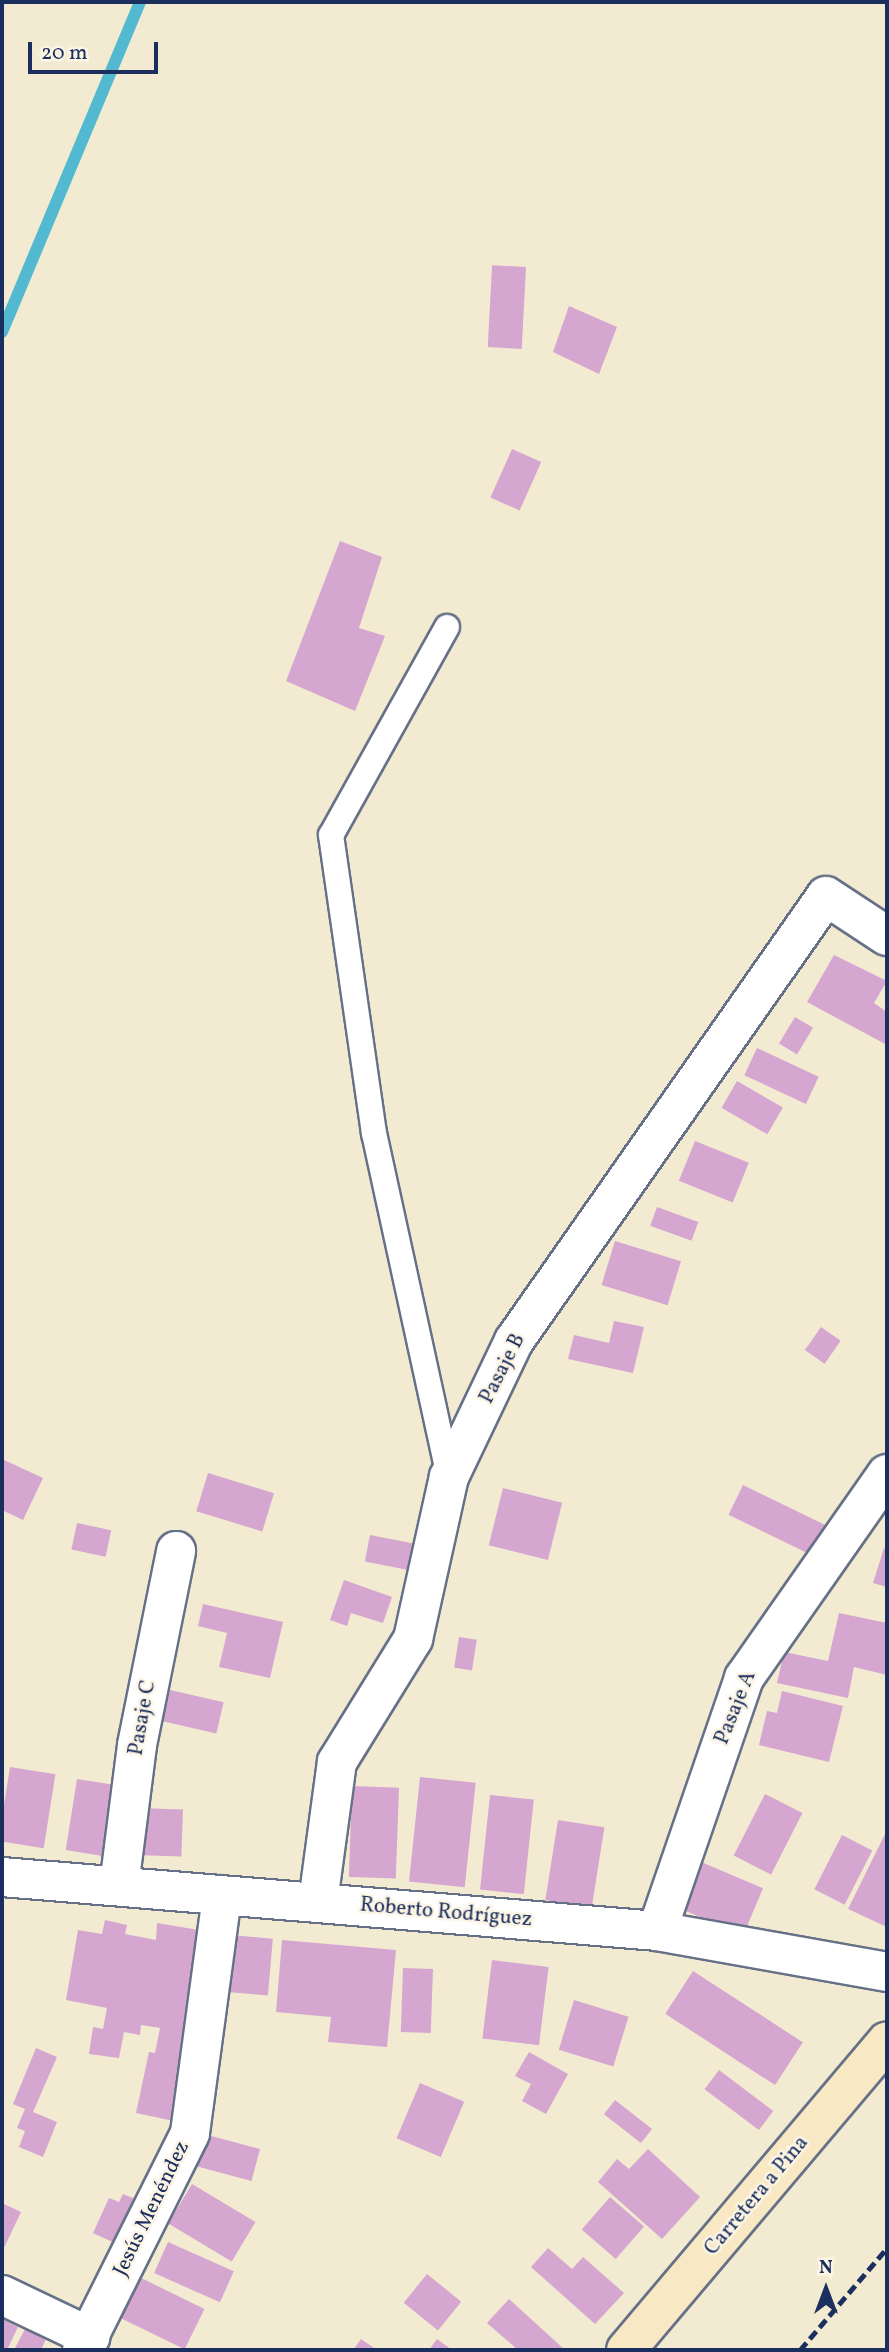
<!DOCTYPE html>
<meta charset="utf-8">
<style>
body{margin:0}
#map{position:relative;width:889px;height:2352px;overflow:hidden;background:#f2ebd2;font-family:Vollkorn,serif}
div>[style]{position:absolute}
.stream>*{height:12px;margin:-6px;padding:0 6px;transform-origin:6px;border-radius:6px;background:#52b9d0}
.building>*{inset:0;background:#d5a6cf;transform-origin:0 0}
.roads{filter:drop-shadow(2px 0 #667187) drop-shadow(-2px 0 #667187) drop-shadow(0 2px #667187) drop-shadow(0 -2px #667187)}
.lane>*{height:24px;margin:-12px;padding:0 12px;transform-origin:12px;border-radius:12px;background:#fff}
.street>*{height:38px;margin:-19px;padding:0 19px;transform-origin:19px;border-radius:19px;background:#fff}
.secondary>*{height:38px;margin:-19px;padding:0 19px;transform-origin:19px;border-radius:19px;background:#f8e8c3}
.rail>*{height:5px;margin-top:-2.5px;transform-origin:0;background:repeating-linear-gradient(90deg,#1b2f5e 0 10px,transparent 0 15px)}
span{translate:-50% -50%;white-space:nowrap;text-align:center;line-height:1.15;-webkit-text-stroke:5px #fcf5e5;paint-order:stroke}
.street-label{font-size:21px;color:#1b2f5e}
.frame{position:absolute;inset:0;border:4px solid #1b2f5e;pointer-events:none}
.north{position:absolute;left:791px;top:2254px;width:70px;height:70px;-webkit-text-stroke:5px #fcf5e5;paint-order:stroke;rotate:0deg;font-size:19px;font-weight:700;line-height:28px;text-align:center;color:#1b2f5e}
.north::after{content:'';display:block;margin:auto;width:24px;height:32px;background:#1b2f5e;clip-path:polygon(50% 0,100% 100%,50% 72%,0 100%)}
.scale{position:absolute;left:28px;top:42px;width:130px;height:32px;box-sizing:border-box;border:4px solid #1b2f5e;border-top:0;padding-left:9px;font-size:21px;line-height:24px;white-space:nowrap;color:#1b2f5e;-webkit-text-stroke:5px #fcf5e5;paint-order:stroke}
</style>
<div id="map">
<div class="stream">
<i style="left:2px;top:332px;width:358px;rotate:-67.3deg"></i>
</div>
<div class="building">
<i style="left:526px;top:267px;width:82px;height:34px;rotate:93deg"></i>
<i style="clip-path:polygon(569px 306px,617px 327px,599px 374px,553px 352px)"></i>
<i style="left:512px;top:449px;width:32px;height:53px;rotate:24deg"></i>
<i style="clip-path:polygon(340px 541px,382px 557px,359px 628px,385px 636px,355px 711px,286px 681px)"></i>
<i style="clip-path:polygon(834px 955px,887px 981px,874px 1003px,887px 1012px,887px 1045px,807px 1002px)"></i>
<i style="left:795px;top:1017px;width:21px;height:31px;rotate:31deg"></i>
<i style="left:757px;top:1048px;width:68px;height:30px;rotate:25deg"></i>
<i style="left:737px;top:1081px;width:53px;height:31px;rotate:30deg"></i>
<i style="left:695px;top:1141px;width:58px;height:43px;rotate:22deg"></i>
<i style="left:657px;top:1207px;width:44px;height:20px;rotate:20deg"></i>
<i style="left:615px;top:1241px;width:69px;height:46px;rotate:17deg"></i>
<i style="clip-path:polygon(614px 1321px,644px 1327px,633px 1373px,568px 1359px,574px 1335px,609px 1343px)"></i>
<i style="left:821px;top:1327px;width:24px;height:28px;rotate:35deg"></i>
<i style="clip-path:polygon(2px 1459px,43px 1478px,23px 1520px,2px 1510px)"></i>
<i style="left:208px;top:1473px;width:69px;height:40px;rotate:17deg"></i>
<i style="left:743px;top:1485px;width:92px;height:33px;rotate:26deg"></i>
<i style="left:503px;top:1488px;width:61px;height:59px;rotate:14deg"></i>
<i style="left:77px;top:1523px;width:35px;height:27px;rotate:12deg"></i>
<i style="left:370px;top:1535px;width:52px;height:27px;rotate:11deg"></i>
<i style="clip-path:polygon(884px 1548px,887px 1549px,887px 1587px,873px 1583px)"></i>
<i style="clip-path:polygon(344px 1580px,392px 1597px,383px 1623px,351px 1613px,347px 1626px,330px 1620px)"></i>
<i style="clip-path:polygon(203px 1604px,283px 1622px,270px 1678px,219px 1667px,227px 1633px,198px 1626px)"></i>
<i style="clip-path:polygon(839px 1613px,887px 1623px,887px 1675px,854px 1667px,848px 1698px,777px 1683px,784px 1652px,828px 1661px)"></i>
<i style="left:459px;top:1637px;width:18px;height:31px;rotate:9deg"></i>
<i style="left:170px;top:1690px;width:55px;height:32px;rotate:13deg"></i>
<i style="clip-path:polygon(782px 1691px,843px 1706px,829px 1762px,759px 1745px,767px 1711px,777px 1713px)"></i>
<i style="left:10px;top:1767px;width:46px;height:75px;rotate:9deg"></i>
<i style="left:420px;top:1777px;width:56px;height:105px;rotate:6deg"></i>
<i style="left:77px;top:1779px;width:45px;height:72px;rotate:9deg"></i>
<i style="left:352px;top:1786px;width:47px;height:91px;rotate:2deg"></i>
<i style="left:765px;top:1794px;width:42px;height:69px;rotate:27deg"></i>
<i style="left:490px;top:1795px;width:44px;height:95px;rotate:6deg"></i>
<i style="left:137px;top:1808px;width:46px;height:47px;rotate:2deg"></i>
<i style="left:558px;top:1820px;width:47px;height:81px;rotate:9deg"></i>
<i style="clip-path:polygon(887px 1830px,887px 1927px,848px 1909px)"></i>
<i style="left:842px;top:1835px;width:34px;height:61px;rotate:27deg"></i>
<i style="left:694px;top:1859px;width:75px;height:51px;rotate:23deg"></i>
<i style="clip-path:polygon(105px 1920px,127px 1925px,125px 1934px,156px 1940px,157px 1923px,211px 1932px,174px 2121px,136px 2113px,149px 2052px,155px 2053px,160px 2028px,141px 2025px,140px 2035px,124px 2032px,119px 2058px,89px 2054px,93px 2027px,103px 2029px,107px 2008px,66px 2000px,78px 1930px,102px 1934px)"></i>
<i style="left:230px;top:1935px;width:43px;height:57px;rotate:5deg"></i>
<i style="clip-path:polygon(282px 1940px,396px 1950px,387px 2047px,328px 2042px,331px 2017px,276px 2012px)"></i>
<i style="left:492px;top:1960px;width:57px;height:79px;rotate:7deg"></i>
<i style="left:403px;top:1968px;width:30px;height:64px;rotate:2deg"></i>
<i style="left:693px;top:1971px;width:131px;height:51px;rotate:33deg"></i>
<i style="left:574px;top:2000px;width:57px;height:52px;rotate:17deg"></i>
<i style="clip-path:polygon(36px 2048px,57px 2057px,33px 2112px,57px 2122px,43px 2157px,19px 2147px,25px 2131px,17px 2128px,25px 2109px,13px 2104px)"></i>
<i style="clip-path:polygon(529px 2052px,568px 2074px,546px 2114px,522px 2101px,531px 2084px,515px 2076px)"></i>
<i style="left:719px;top:2070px;width:68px;height:24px;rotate:37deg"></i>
<i style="left:420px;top:2083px;width:48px;height:60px;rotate:23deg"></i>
<i style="left:615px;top:2100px;width:47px;height:18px;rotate:38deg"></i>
<i style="left:204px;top:2134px;width:58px;height:33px;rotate:15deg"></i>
<i style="clip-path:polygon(648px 2149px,700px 2197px,662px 2239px,598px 2182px,617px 2159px,629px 2169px)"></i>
<i style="left:192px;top:2184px;width:74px;height:46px;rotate:31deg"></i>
<i style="clip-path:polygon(123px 2194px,138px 2200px,117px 2244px,93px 2233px,109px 2198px,119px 2202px)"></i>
<i style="left:610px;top:2197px;width:45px;height:43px;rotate:41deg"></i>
<i style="clip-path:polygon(2px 2203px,21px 2212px,2px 2252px)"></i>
<i style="left:168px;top:2242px;width:72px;height:34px;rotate:24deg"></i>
<i style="clip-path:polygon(548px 2248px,572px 2269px,583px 2257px,624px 2293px,595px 2324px,531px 2267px)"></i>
<i style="left:427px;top:2274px;width:44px;height:37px;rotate:39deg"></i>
<i style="left:137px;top:2276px;width:75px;height:45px;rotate:26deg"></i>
<i style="clip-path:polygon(509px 2299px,565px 2350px,518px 2350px,487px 2323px)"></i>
<i style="clip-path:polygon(2px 2319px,18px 2327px,7px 2350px,2px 2350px)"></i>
<i style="clip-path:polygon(25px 2329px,46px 2339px,41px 2350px,14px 2350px)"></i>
<i style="clip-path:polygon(361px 2339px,377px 2350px,353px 2350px)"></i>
<i style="clip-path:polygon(437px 2339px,452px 2350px,429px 2350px)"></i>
</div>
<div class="roads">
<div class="lane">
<i style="left:447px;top:627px;width:238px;rotate:119.1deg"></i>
<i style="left:331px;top:835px;width:301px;rotate:81.8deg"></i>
<i style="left:374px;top:1133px;width:352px;rotate:77.7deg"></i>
</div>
<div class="street">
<i style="left:2px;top:1877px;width:657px;rotate:4.71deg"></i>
<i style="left:657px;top:1931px;width:234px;rotate:10.1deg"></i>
<i style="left:119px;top:1886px;width:142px;rotate:-82.7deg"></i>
<i style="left:137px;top:1745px;width:198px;rotate:-78.6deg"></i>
<i style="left:318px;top:1902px;width:141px;rotate:-82.3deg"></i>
<i style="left:337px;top:1762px;width:145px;rotate:-58.3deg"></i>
<i style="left:413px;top:1639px;width:166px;rotate:-77.5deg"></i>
<i style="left:449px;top:1477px;width:151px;rotate:-64.5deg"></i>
<i style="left:514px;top:1341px;width:543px;rotate:-54.96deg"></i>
<i style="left:826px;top:896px;width:73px;rotate:33.3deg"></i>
<i style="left:657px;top:1931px;width:268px;rotate:-71deg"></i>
<i style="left:744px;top:1678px;width:249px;rotate:-55deg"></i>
<i style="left:2px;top:2295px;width:98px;rotate:25.5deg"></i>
<i style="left:82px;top:2350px;width:242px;rotate:-63.5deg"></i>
<i style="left:190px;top:2133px;width:240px;rotate:-82.3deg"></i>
</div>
<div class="secondary">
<i style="left:626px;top:2350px;width:404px;rotate:-49.8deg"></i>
</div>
</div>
<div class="rail">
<i style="left:800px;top:2350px;width:134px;rotate:-49.5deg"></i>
</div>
<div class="street-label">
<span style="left:503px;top:1369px;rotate:-63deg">Pasaje B</span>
<span style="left:736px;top:1708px;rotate:-68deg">Pasaje A</span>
<span style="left:143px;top:1718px;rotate:-80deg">Pasaje C</span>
<span style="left:446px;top:1913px;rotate:5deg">Roberto Rodríguez</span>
<span style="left:757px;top:2196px;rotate:-50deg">Carretera a Pina</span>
<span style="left:152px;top:2209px;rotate:-64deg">Jesús Menéndez</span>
</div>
<div class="frame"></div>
<div class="north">N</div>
<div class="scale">20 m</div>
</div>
